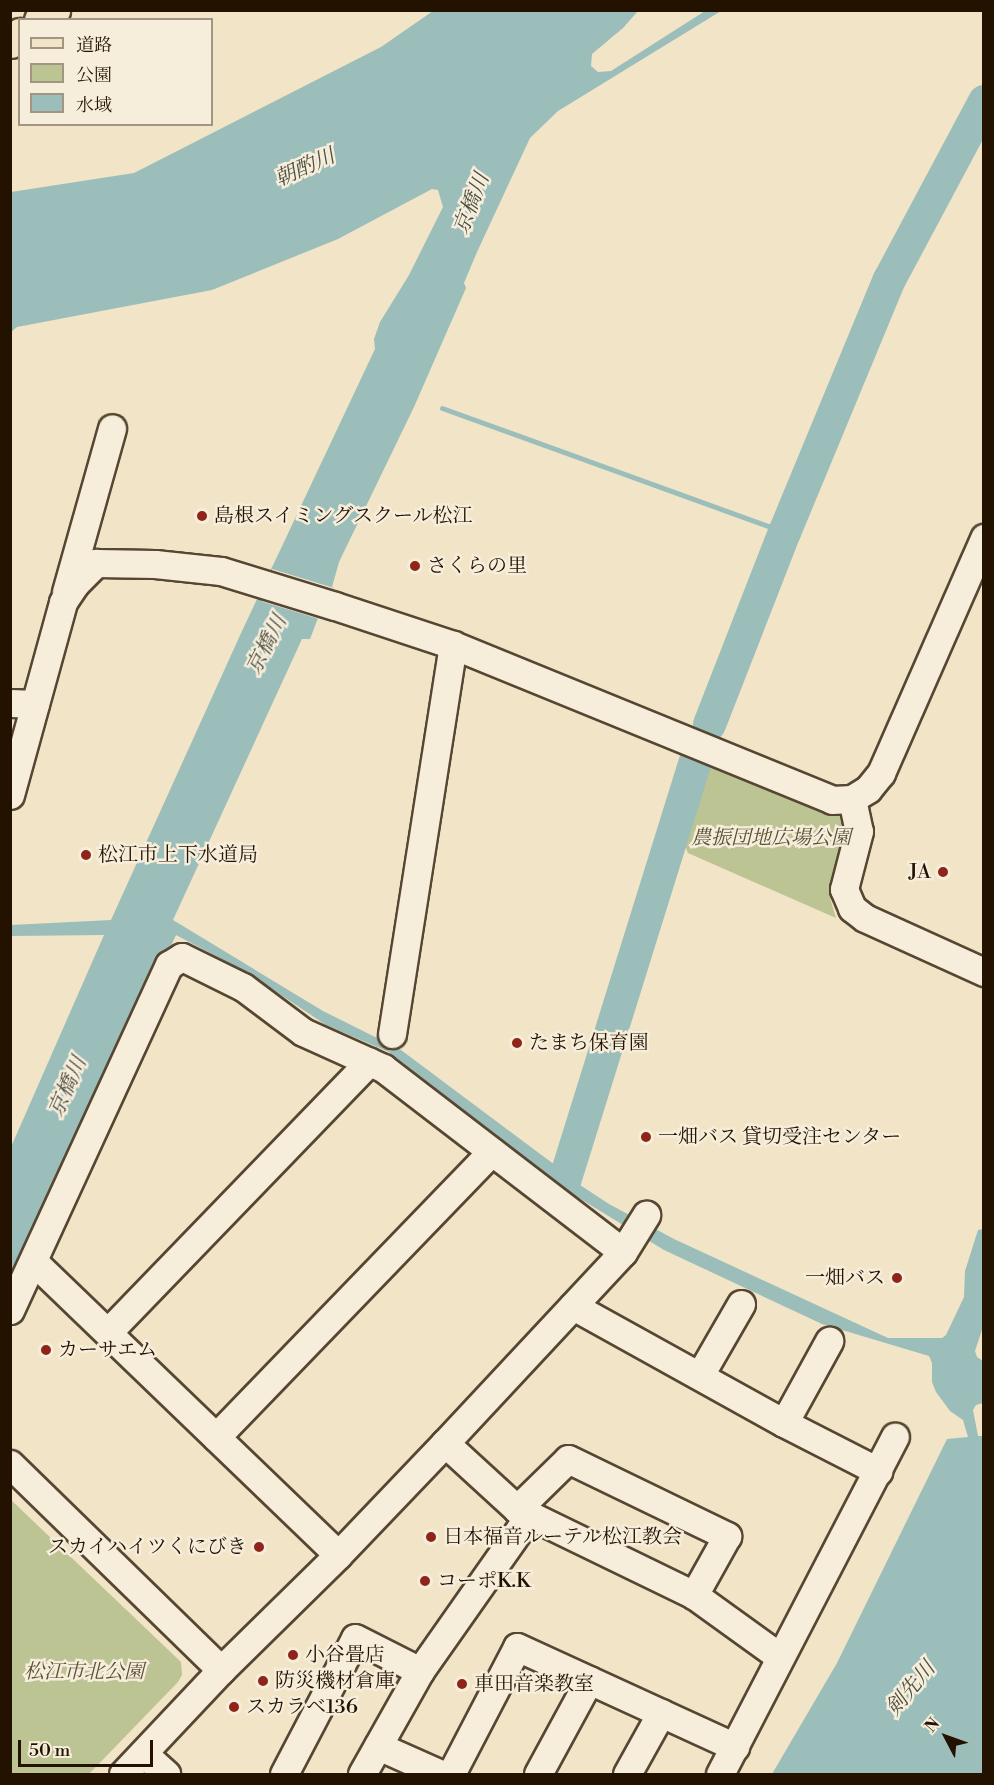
<!DOCTYPE html>
<meta charset="utf-8">
<style>
body{margin:0}
#map{position:relative;width:994px;height:1785px;overflow:hidden;background:#f1e4c7;font-family:"Libre Bodoni","Noto Serif JP",serif}
div>[style]{position:absolute}
.green>*{inset:0;background:#bcc494}
.water>*{inset:0;background:#9bbeba}
.pier>*{inset:0;background:#f1e4c7;transform-origin:0 0}
.stream>*{height:5px;margin:-2.5px;padding:0 2.5px;transform-origin:2.5px;border-radius:2.5px;background:#9bbeba}
.river>*{height:33px;margin:-16.5px;padding:0 16.5px;transform-origin:16.5px;border-radius:16.5px;background:#9bbeba}
.roads{filter:drop-shadow(2px 0 #564632) drop-shadow(-2px 0 #564632) drop-shadow(0 2px #564632) drop-shadow(0 -2px #564632)}
.minor>*{height:27px;margin:-13.5px;padding:0 13.5px;transform-origin:13.5px;border-radius:13.5px;background:#f6eddb}
.major>*{height:33px;margin:-16.5px;padding:0 16.5px;transform-origin:16.5px;border-radius:16.5px;background:#f1e4c7}
.dots>*{width:16px;height:16px;translate:-50% -50%;box-sizing:border-box;border:3px solid #f6eddb;border-radius:50%}
span{translate:-50% -50%;white-space:nowrap;text-align:center;line-height:1.15;-webkit-text-stroke:5px #f6eddb;paint-order:stroke}
.poi-label{font-size:20px;color:#231200}
.left{translate:0 -50%;text-align:left}
.right{translate:-100% -50%;text-align:right}
.park-label{font-size:20px;color:#595034;font-style:italic}
.water-label{font-size:21px;color:#4d4e41;font-style:italic}
.frame{position:absolute;inset:0;border:12px solid #231200;pointer-events:none}
.legend{position:absolute;left:18px;top:18px;width:195px;height:108px;box-sizing:border-box;background:#f6eddb;border:2px solid #a29583;margin:0;padding:8px 10px;list-style:none;font-size:18px;color:#231200}
.legend li{display:flex;align-items:center;gap:12px;height:30px}
.legend b{width:30px;border:2px solid #a29583}
.north{position:absolute;left:916px;top:1707px;width:60px;height:60px;-webkit-text-stroke:4px #f6eddb;paint-order:stroke;rotate:311deg;font-size:16px;font-weight:700;line-height:24px;text-align:center;color:#231200}
.north::after{content:'';display:block;margin:auto;width:21px;height:27px;background:#231200;clip-path:polygon(50% 0,100% 100%,50% 72%,0 100%)}
.scale{position:absolute;left:18px;top:1740px;width:135px;height:27px;box-sizing:border-box;border:3px solid #231200;border-top:0;padding-left:8px;font-size:18px;line-height:21px;white-space:nowrap;color:#231200;-webkit-text-stroke:4px #f6eddb;paint-order:stroke}
</style>
<div id="map">
<div class="green">
<i style="clip-path:polygon(704px 762px,776px 788px,843px 818px,847px 845px,832px 880px,830px 898px,836px 918px,688px 853px,678px 830px)"></i>
<i style="clip-path:polygon(10px 1499px,181px 1662px,182px 1675px,178px 1682px,89px 1774px,11px 1774px)"></i>
</div>
<div class="water">
<i style="clip-path:polygon(433px 11px,638px 11px,623px 28px,592px 54px,591px 66px,598px 72px,611px 71px,705px 11px,721px 11px,558px 111px,530px 138px,477px 252px,464px 283px,466px 288px,414px 407px,339px 562px,332px 587px,339px 590px,327px 621px,318px 618px,310px 639px,302px 639px,173px 920px,323px 1011px,401px 1050px,559px 1168px,562px 1167px,572px 1174px,577px 1183px,609px 1204px,674px 1239px,888px 1338px,942px 1338px,946px 1335px,964px 1297px,965px 1271px,978px 1230px,983px 1229px,983px 1226px,983px 1327px,975px 1351px,977px 1357px,983px 1361px,983px 1403px,976px 1405px,973px 1410px,978px 1436px,984px 1436px,983px 1774px,772px 1774px,837px 1663px,947px 1439px,968px 1437px,963px 1420px,950px 1411px,936px 1392px,932px 1382px,932px 1363px,929px 1356px,822px 1324px,664px 1250px,574px 1195px,389px 1052px,326px 1025px,248px 973px,176px 935px,11px 1290px,11px 1147px,104px 935px,11px 936px,11px 925px,111px 920px,242px 631px,375px 349px,374px 339px,380px 322px,409px 275px,443px 207px,438px 190px,432px 189px,338px 239px,212px 290px,17px 327px,11px 332px,11px 192px,134px 173px,381px 47px)"></i>
</div>
<div class="pier">
<i style="left:272px;top:569px;width:70px;height:34px;rotate:17deg"></i>
</div>
<div class="stream">
<i style="left:442px;top:408px;width:364px;rotate:19.9deg"></i>
</div>
<div class="river">
<i style="left:709px;top:724px;width:206px;rotate:-68.7deg"></i>
<i style="left:784px;top:532px;width:274px;rotate:-67.5deg"></i>
<i style="left:889px;top:279px;width:202px;rotate:-61.9deg"></i>
<i style="left:564px;top:1181px;width:443px;rotate:-72.7deg"></i>
</div>
<div class="roads">
<div class="minor">
<i style="left:66px;top:592px;width:170px;rotate:-74.3deg"></i>
<i style="left:10px;top:703px;width:25px;rotate:2deg"></i>
<i style="left:10px;top:795px;width:200px;rotate:-74.6deg"></i>
<i style="left:63px;top:602px;width:22px;rotate:-56deg"></i>
<i style="left:75px;top:584px;width:30px;rotate:-45deg"></i>
<i style="left:96px;top:563px;width:59px;rotate:1deg"></i>
<i style="left:155px;top:564px;width:66px;rotate:6.1deg"></i>
<i style="left:221px;top:571px;width:119px;rotate:17.1deg"></i>
<i style="left:335px;top:606px;width:124px;rotate:18.3deg"></i>
<i style="left:453px;top:645px;width:409px;rotate:22.2deg"></i>
<i style="left:832px;top:800px;width:20px;rotate:-3deg"></i>
<i style="left:852px;top:799px;width:19px;rotate:-32deg"></i>
<i style="left:868px;top:789px;width:21px;rotate:-51deg"></i>
<i style="left:881px;top:773px;width:257px;rotate:-66.3deg"></i>
<i style="left:852px;top:799px;width:33px;rotate:78deg"></i>
<i style="left:859px;top:831px;width:60px;rotate:104.5deg"></i>
<i style="left:844px;top:889px;width:21px;rotate:67deg"></i>
<i style="left:852px;top:908px;width:16px;rotate:38deg"></i>
<i style="left:865px;top:918px;width:131px;rotate:24.4deg"></i>
<i style="left:392px;top:1034px;width:394px;rotate:-81.1deg"></i>
<i style="left:34px;top:1262px;width:422px;rotate:43.9deg"></i>
<i style="left:573px;top:1306px;width:241px;rotate:29deg"></i>
<i style="left:784px;top:1423px;width:106px;rotate:27.1deg"></i>
<i style="left:10px;top:1310px;width:380px;rotate:-65.3deg"></i>
<i style="left:169px;top:965px;width:15px;rotate:-32deg"></i>
<i style="left:182px;top:957px;width:68px;rotate:26.2deg"></i>
<i style="left:243px;top:987px;width:75px;rotate:36.9deg"></i>
<i style="left:303px;top:1032px;width:88px;rotate:24.2deg"></i>
<i style="left:383px;top:1068px;width:302px;rotate:37.5deg"></i>
<i style="left:108px;top:1332px;width:376px;rotate:-46deg"></i>
<i style="left:700px;top:1375px;width:82px;rotate:-60deg"></i>
<i style="left:784px;top:1423px;width:94px;rotate:-61.2deg"></i>
<i style="left:216px;top:1437px;width:397px;rotate:-46deg"></i>
<i style="left:445px;top:1443px;width:98px;rotate:42.5deg"></i>
<i style="left:517px;top:1509px;width:197px;rotate:25.9deg"></i>
<i style="left:694px;top:1595px;width:106px;rotate:35.8deg"></i>
<i style="left:10px;top:1464px;width:295px;rotate:44.3deg"></i>
<i style="left:517px;top:1509px;width:71px;rotate:-44.4deg"></i>
<i style="left:568px;top:1459px;width:177px;rotate:25.8deg"></i>
<i style="left:727px;top:1536px;width:68px;rotate:119.2deg"></i>
<i style="left:378px;top:1746px;width:69px;rotate:24deg"></i>
<i style="left:144px;top:1754px;width:30px;rotate:42deg"></i>
<i style="left:123px;top:1774px;width:143px;rotate:-46.7deg"></i>
<i style="left:221px;top:1670px;width:164px;rotate:-44.5deg"></i>
<i style="left:338px;top:1555px;width:155px;rotate:-46.3deg"></i>
<i style="left:445px;top:1443px;width:261px;rotate:-47deg"></i>
<i style="left:623px;top:1252px;width:44px;rotate:-58.1deg"></i>
<i style="left:284px;top:1774px;width:153px;rotate:-62.4deg"></i>
<i style="left:355px;top:1638px;width:73px;rotate:26.9deg"></i>
<i style="left:362px;top:1774px;width:118px;rotate:-60.6deg"></i>
<i style="left:420px;top:1671px;width:189px;rotate:-54.9deg"></i>
<i style="left:451px;top:1774px;width:143px;rotate:-62.5deg"></i>
<i style="left:517px;top:1647px;width:240px;rotate:24.6deg"></i>
<i style="left:538px;top:1774px;width:107px;rotate:-61.5deg"></i>
<i style="left:627px;top:1774px;width:70px;rotate:-60.9deg"></i>
<i style="left:720px;top:1774px;width:380px;rotate:-62.6deg"></i>
</div>
<div class="major">
<i style="left:41px;top:20px;width:16px;rotate:-40deg"></i>
<i style="left:10px;top:41px;width:12px;rotate:-31deg"></i>
</div>
</div>
<div class="dots">
<i style="left:202px;top:516px;background:#8f2418"></i>
<i style="left:415px;top:566px;background:#8f2418"></i>
<i style="left:86px;top:855px;background:#8f2418"></i>
<i style="left:943px;top:872px;background:#8f2418"></i>
<i style="left:517px;top:1043px;background:#8f2418"></i>
<i style="left:646px;top:1137px;background:#8f2418"></i>
<i style="left:897px;top:1278px;background:#8f2418"></i>
<i style="left:46px;top:1350px;background:#8f2418"></i>
<i style="left:431px;top:1537px;background:#8f2418"></i>
<i style="left:259px;top:1547px;background:#8f2418"></i>
<i style="left:425px;top:1581px;background:#8f2418"></i>
<i style="left:293px;top:1655px;background:#8f2418"></i>
<i style="left:263px;top:1681px;background:#8f2418"></i>
<i style="left:462px;top:1684px;background:#8f2418"></i>
<i style="left:234px;top:1707px;background:#8f2418"></i>
</div>
<div class="poi-label">
<span class="left" style="left:214px;top:516px">島根スイミングスクール松江</span>
<span class="left" style="left:427px;top:566px">さくらの里</span>
<span class="left" style="left:98px;top:855px">松江市上下水道局</span>
<span class="right" style="left:931px;top:872px">JA</span>
<span class="left" style="left:529px;top:1043px">たまち保育園</span>
<span class="left" style="left:658px;top:1137px">一畑バス 貸切受注センター</span>
<span class="right" style="left:885px;top:1278px">一畑バス</span>
<span class="left" style="left:58px;top:1350px">カーサエム</span>
<span class="left" style="left:443px;top:1537px">日本福音ルーテル松江教会</span>
<span class="right" style="left:247px;top:1547px">スカイハイツくにびき</span>
<span class="left" style="left:437px;top:1581px">コーポK.K</span>
<span class="left" style="left:305px;top:1655px">小谷畳店</span>
<span class="left" style="left:275px;top:1681px">防災機材倉庫</span>
<span class="left" style="left:474px;top:1684px">車田音楽教室</span>
<span class="left" style="left:246px;top:1707px">スカラベ136</span>
</div>
<div class="park-label">
<span style="left:771px;top:838px">農振団地広場公園</span>
<span style="left:84px;top:1672px">松江市北公園</span>
</div>
<div class="water-label">
<span style="left:305px;top:168px;rotate:-24deg">朝酌川</span>
<span style="left:472px;top:204px;rotate:-69deg">京橋川</span>
<span style="left:267px;top:645px;rotate:-63deg">京橋川</span>
<span style="left:68px;top:1087px;rotate:-66deg">京橋川</span>
<span style="left:911px;top:1689px;rotate:-50deg">剣先川</span>
</div>
<div class="frame"></div>
<ul class="legend">
<li><b style="height:8px;background:#f1e4c7"></b>道路</li>
<li><b style="height:16px;background:#bcc494"></b>公園</li>
<li><b style="height:16px;background:#9bbeba"></b>水域</li>
</ul>
<div class="north">N</div>
<div class="scale">50 m</div>
</div>
